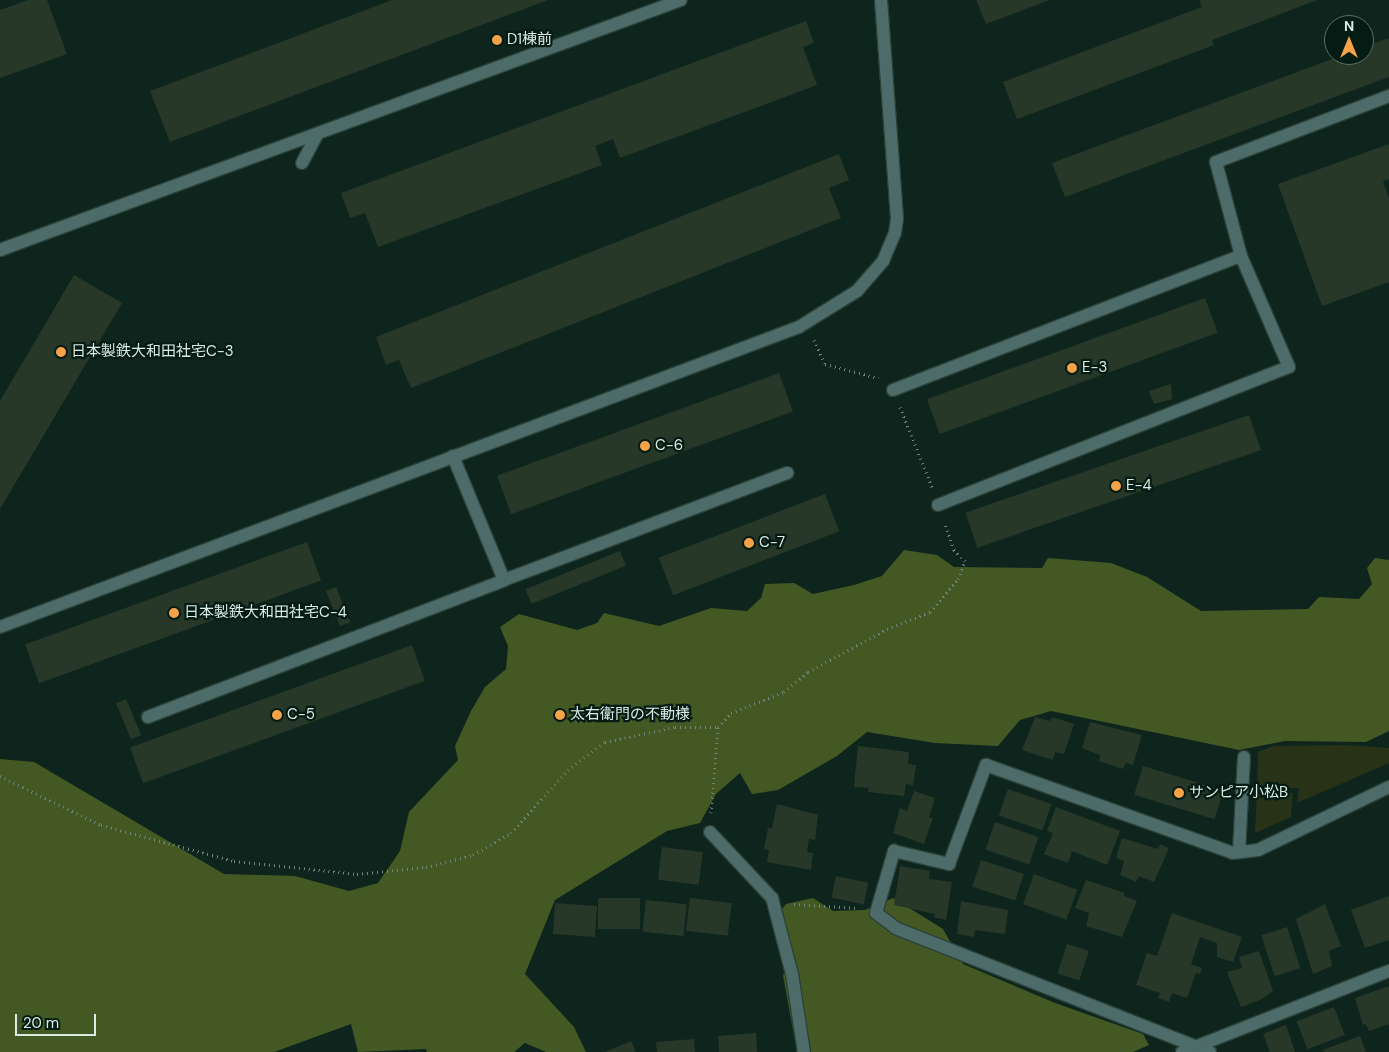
<!DOCTYPE html>
<meta charset="utf-8">
<style>
body{margin:0}
#map{position:relative;width:1389px;height:1052px;overflow:hidden;background:#0e251d;font-family:"DM Sans","Noto Sans JP",sans-serif}
div>[style]{position:absolute}
.green>*{inset:0;background:#273216}
.forest>*{inset:0;background:#445824}
.building>*{inset:0;background:#273829;transform-origin:0 0}
.path>*{height:3px;margin-top:-1.5px;transform-origin:0;background:repeating-linear-gradient(90deg,#73857e 0 1px,transparent 0 5px)}
.roads{filter:drop-shadow(1px 0 #2b4139) drop-shadow(-1px 0 #2b4139) drop-shadow(0 1px #2b4139) drop-shadow(0 -1px #2b4139)}
.minor>*{height:12px;margin:-6px;padding:0 6px;transform-origin:6px;border-radius:6px;background:#4d6c69}
.dots>*{width:14px;height:14px;translate:-50% -50%;box-sizing:border-box;border:2px solid #051c14;border-radius:50%}
span{translate:-50% -50%;white-space:nowrap;text-align:center;line-height:1.15;-webkit-text-stroke:4.5px #051c14;paint-order:stroke}
.poi-label{font-size:15px;color:#dceae4}
.left{translate:0 -50%;text-align:left}
.north{position:absolute;left:1324px;top:15px;width:50px;height:50px;box-sizing:border-box;background:#051c14;border:1px solid #5b6e67;border-radius:50%;rotate:0deg;font-size:14px;font-weight:700;line-height:20px;text-align:center;color:#dceae4}
.north::after{content:'';display:block;margin:auto;width:18px;height:22px;background:#f6a248;clip-path:polygon(50% 0,100% 100%,50% 72%,0 100%)}
.scale{position:absolute;left:15px;top:1014px;width:81px;height:22px;box-sizing:border-box;border:2px solid #dceae4;border-top:0;padding-left:6px;font-size:15px;line-height:18px;white-space:nowrap;color:#dceae4;-webkit-text-stroke:4px #051c14;paint-order:stroke}
</style>
<div id="map">
<div class="green">
<i style="clip-path:polygon(1345px 745px,1389px 748px,1389px 763px,1297px 803px,1299px 788px,1257px 788px,1258px 752px,1274px 746px)"></i>
<i style="clip-path:polygon(1257px 793px,1293px 793px,1291px 817px,1255px 833px)"></i>
</div>
<div class="forest">
<i style="clip-path:polygon(904px 550px,937px 555px,954px 567px,1042px 568px,1048px 558px,1111px 563px,1147px 577px,1201px 611px,1308px 609px,1319px 597px,1359px 599px,1372px 584px,1367px 568px,1375px 558px,1389px 560px,1389px 731px,1366px 742px,1285px 741px,1239px 750px,1051px 711px,1020px 720px,998px 746px,935px 743px,867px 732px,837px 756px,778px 790px,752px 794px,740px 773px,716px 794px,700px 823px,667px 831px,555px 900px,525px 974px,574px 1027px,586px 1052px,546px 1052px,525px 1043px,514px 1052px,427px 1052px,426px 1049px,358px 1052px,351px 1024px,274px 1052px,0 1052px,0 759px,34px 762px,224px 874px,295px 876px,349px 891px,378px 883px,400px 851px,409px 812px,458px 760px,455px 746px,471px 711px,485px 687px,506px 669px,508px 646px,500px 627px,519px 614px,577px 630px,597px 623px,604px 613px,659px 626px,711px 608px,747px 611px,761px 598px,765px 584px,794px 583px,813px 594px,854px 585px,882px 576px)"></i>
<i style="clip-path:polygon(813px 898px,833px 911px,865px 910px,893px 898px,943px 929px,963px 964px,1055px 1003px,1143px 1034px,1149px 1045px,1133px 1052px,797px 1052px,783px 975px,792px 959px,777px 915px,786px 904px)"></i>
</div>
<div class="building">
<i style="clip-path:polygon(28px 0,47px 0,67px 54px,0 78px,0 10px)"></i>
<i style="clip-path:polygon(392px 0,548px 0,170px 142px,150px 91px)"></i>
<i style="clip-path:polygon(976px 0,1050px 0,986px 24px)"></i>
<i style="clip-path:polygon(1199px 0,1317px 0,1212px 40px,1214px 45px,1017px 119px,1003px 82px,1202px 7px)"></i>
<i style="clip-path:polygon(806px 21px,814px 43px,803px 47px,817px 85px,620px 158px,613px 139px,595px 146px,602px 165px,378px 247px,365px 213px,350px 218px,341px 193px)"></i>
<i style="clip-path:polygon(1389px 38px,1389px 77px,1065px 197px,1052px 163px,1343px 55px,1364px 55px,1364px 47px)"></i>
<i style="clip-path:polygon(1389px 144px,1389px 179px,1383px 181px,1389px 198px,1389px 282px,1322px 306px,1278px 184px)"></i>
<i style="clip-path:polygon(839px 154px,849px 180px,829px 188px,841px 218px,411px 388px,399px 360px,386px 365px,376px 337px)"></i>
<i style="clip-path:polygon(74px 275px,122px 303px,0 509px,0 401px)"></i>
<i style="left:1205px;top:298px;width:37px;height:296px;rotate:70deg"></i>
<i style="left:779px;top:373px;width:41px;height:300px;rotate:70deg"></i>
<i style="clip-path:polygon(1171px 384px,1172px 399px,1154px 404px,1149px 391px)"></i>
<i style="left:1249px;top:415px;width:37px;height:300px;rotate:71deg"></i>
<i style="left:825px;top:494px;width:40px;height:178px;rotate:69deg"></i>
<i style="left:307px;top:542px;width:41px;height:300px;rotate:70deg"></i>
<i style="left:620px;top:551px;width:16px;height:102px;rotate:68deg"></i>
<i style="left:336px;top:587px;width:38px;height:11px;rotate:68deg"></i>
<i style="left:412px;top:645px;width:38px;height:300px;rotate:70deg"></i>
<i style="left:126px;top:699px;width:39px;height:11px;rotate:67deg"></i>
<i style="clip-path:polygon(1035px 717px,1050px 721px,1052px 717px,1074px 724px,1064px 754px,1055px 752px,1053px 760px,1022px 750px)"></i>
<i style="clip-path:polygon(1090px 722px,1142px 735px,1133px 765px,1126px 763px,1123px 769px,1099px 761px,1100px 755px,1082px 748px)"></i>
<i style="clip-path:polygon(858px 746px,909px 752px,908px 764px,916px 765px,913px 785px,906px 784px,904px 796px,868px 792px,869px 788px,854px 787px)"></i>
<i style="left:1143px;top:766px;width:84px;height:30px;rotate:17deg"></i>
<i style="left:1008px;top:789px;width:46px;height:28px;rotate:19deg"></i>
<i style="clip-path:polygon(914px 791px,935px 798px,929px 817px,933px 818px,924px 844px,893px 833px,900px 808px,907px 811px)"></i>
<i style="clip-path:polygon(777px 804px,818px 815px,815px 840px,809px 839px,807px 852px,813px 853px,811px 870px,767px 862px,769px 850px,764px 849px,768px 828px,772px 828px)"></i>
<i style="clip-path:polygon(1056px 807px,1120px 831px,1107px 865px,1072px 851px,1068px 863px,1044px 854px,1053px 833px,1047px 831px)"></i>
<i style="left:995px;top:822px;width:46px;height:29px;rotate:19deg"></i>
<i style="clip-path:polygon(1122px 838px,1158px 849px,1160px 844px,1169px 848px,1154px 882px,1139px 876px,1136px 882px,1120px 875px,1124px 861px,1116px 858px)"></i>
<i style="left:662px;top:847px;width:41px;height:33px;rotate:7deg"></i>
<i style="left:981px;top:860px;width:45px;height:28px;rotate:18deg"></i>
<i style="clip-path:polygon(900px 866px,930px 871px,929px 879px,952px 882px,946px 920px,934px 917px,935px 914px,894px 905px)"></i>
<i style="left:1034px;top:874px;width:46px;height:32px;rotate:20deg"></i>
<i style="left:836px;top:876px;width:33px;height:22px;rotate:12deg"></i>
<i style="clip-path:polygon(1086px 880px,1125px 893px,1124px 896px,1137px 901px,1122px 937px,1086px 926px,1089px 913px,1075px 908px)"></i>
<i style="clip-path:polygon(1389px 896px,1389px 940px,1365px 948px,1351px 910px)"></i>
<i style="left:640px;top:898px;width:31px;height:42px;rotate:90deg"></i>
<i style="left:690px;top:898px;width:42px;height:33px;rotate:7deg"></i>
<i style="left:646px;top:900px;width:41px;height:32px;rotate:6deg"></i>
<i style="clip-path:polygon(961px 901px,1008px 910px,1005px 934px,975px 930px,974px 937px,957px 934px)"></i>
<i style="clip-path:polygon(1325px 904px,1341px 946px,1329px 951px,1332px 966px,1313px 974px,1296px 919px)"></i>
<i style="left:597px;top:906px;width:31px;height:42px;rotate:94deg"></i>
<i style="clip-path:polygon(1172px 913px,1242px 937px,1233px 962px,1217px 957px,1217px 943px,1200px 937px,1191px 964px,1202px 968px,1200px 974px,1196px 973px,1187px 998px,1172px 993px,1169px 1002px,1158px 998px,1160px 993px,1136px 985px,1147px 953px,1157px 956px)"></i>
<i style="left:1287px;top:927px;width:43px;height:27px;rotate:72deg"></i>
<i style="left:1067px;top:944px;width:23px;height:31px;rotate:18deg"></i>
<i style="clip-path:polygon(1259px 951px,1273px 991px,1262px 999px,1241px 1007px,1227px 972px,1242px 968px,1239px 957px)"></i>
<i style="clip-path:polygon(1389px 986px,1389px 1024px,1369px 1031px,1366px 1024px,1363px 1025px,1355px 998px)"></i>
<i style="left:1334px;top:1007px;width:30px;height:40px;rotate:69deg"></i>
<i style="clip-path:polygon(1286px 1025px,1295px 1052px,1270px 1052px,1263px 1034px)"></i>
<i style="clip-path:polygon(756px 1033px,757px 1052px,719px 1052px,718px 1036px)"></i>
<i style="clip-path:polygon(1360px 1036px,1366px 1052px,1324px 1052px,1323px 1050px)"></i>
<i style="clip-path:polygon(694px 1039px,695px 1052px,657px 1052px,656px 1042px)"></i>
<i style="clip-path:polygon(631px 1041px,636px 1052px,605px 1052px)"></i>
</div>
<div class="path">
<i style="left:814px;top:340px;width:26px;rotate:65deg"></i>
<i style="left:825px;top:364px;width:55px;rotate:14.8deg"></i>
<i style="left:900px;top:407px;width:86px;rotate:68.2deg"></i>
<i style="left:0;top:776px;width:112px;rotate:25.9deg"></i>
<i style="left:101px;top:825px;width:138px;rotate:15.1deg"></i>
<i style="left:234px;top:861px;width:124px;rotate:6deg"></i>
<i style="left:357px;top:874px;width:69px;rotate:-5.8deg"></i>
<i style="left:426px;top:867px;width:49px;rotate:-14.3deg"></i>
<i style="left:473px;top:855px;width:44px;rotate:-30.1deg"></i>
<i style="left:511px;top:833px;width:85px;rotate:-47.9deg"></i>
<i style="left:568px;top:770px;width:46px;rotate:-37.1deg"></i>
<i style="left:605px;top:742px;width:72px;rotate:-12.1deg"></i>
<i style="left:675px;top:727px;width:43px"></i>
<i style="left:711px;top:813px;width:86px;rotate:-85.3deg"></i>
<i style="left:718px;top:727px;width:19px;rotate:-47deg"></i>
<i style="left:731px;top:713px;width:57px;rotate:-21.6deg"></i>
<i style="left:784px;top:692px;width:31px;rotate:-40deg"></i>
<i style="left:808px;top:672px;width:90px;rotate:-28.6deg"></i>
<i style="left:887px;top:629px;width:46px;rotate:-21.6deg"></i>
<i style="left:930px;top:612px;width:43px;rotate:-49.7deg"></i>
<i style="left:958px;top:579px;width:19px;rotate:-69deg"></i>
<i style="left:965px;top:561px;width:16px;rotate:-135deg"></i>
<i style="left:954px;top:550px;width:28px;rotate:-109deg"></i>
<i style="left:794px;top:904px;width:63px;rotate:3.6deg"></i>
</div>
<div class="roads">
<div class="minor">
<i style="left:302px;top:163px;width:32px;rotate:-62deg"></i>
<i style="left:0;top:250px;width:725px;rotate:-20.16deg"></i>
<i style="left:893px;top:390px;width:373px;rotate:-21.1deg"></i>
<i style="left:938px;top:505px;width:377px;rotate:-21.5deg"></i>
<i style="left:1289px;top:367px;width:121px;rotate:-113.4deg"></i>
<i style="left:1241px;top:256px;width:97px;rotate:-104.9deg"></i>
<i style="left:1216px;top:162px;width:185px;rotate:-20.9deg"></i>
<i style="left:504px;top:580px;width:303px;rotate:-20.7deg"></i>
<i style="left:0;top:627px;width:853px;rotate:-20.58deg"></i>
<i style="left:799px;top:327px;width:68px;rotate:-31.8deg"></i>
<i style="left:857px;top:291px;width:40px;rotate:-49deg"></i>
<i style="left:883px;top:261px;width:30px;rotate:-67deg"></i>
<i style="left:895px;top:233px;width:15px;rotate:-82deg"></i>
<i style="left:897px;top:218px;width:219px;rotate:-94.2deg"></i>
<i style="left:148px;top:717px;width:381px;rotate:-21deg"></i>
<i style="left:504px;top:580px;width:134px;rotate:-112.4deg"></i>
<i style="left:710px;top:832px;width:91px;rotate:46.8deg"></i>
<i style="left:772px;top:898px;width:79px;rotate:75.3deg"></i>
<i style="left:792px;top:974px;width:79px;rotate:81.3deg"></i>
<i style="left:1239px;top:852px;width:95px;rotate:-87deg"></i>
<i style="left:1182px;top:1052px;width:222px;rotate:-21.4deg"></i>
<i style="left:1210px;top:1052px;width:338px;rotate:-158.5deg"></i>
<i style="left:896px;top:928px;width:25px;rotate:-143deg"></i>
<i style="left:876px;top:913px;width:65px;rotate:-73.8deg"></i>
<i style="left:894px;top:851px;width:57px;rotate:13.3deg"></i>
<i style="left:949px;top:864px;width:106px;rotate:-69.5deg"></i>
<i style="left:986px;top:765px;width:262px;rotate:19.6deg"></i>
<i style="left:1233px;top:853px;width:25px;rotate:-7deg"></i>
<i style="left:1258px;top:850px;width:145px;rotate:-25.7deg"></i>
</div>
</div>
<div class="dots">
<i style="left:497px;top:40px;background:#f6a248"></i>
<i style="left:61px;top:352px;background:#f6a248"></i>
<i style="left:1072px;top:368px;background:#f6a248"></i>
<i style="left:645px;top:446px;background:#f6a248"></i>
<i style="left:1116px;top:486px;background:#f6a248"></i>
<i style="left:749px;top:543px;background:#f6a248"></i>
<i style="left:174px;top:613px;background:#f6a248"></i>
<i style="left:277px;top:715px;background:#f6a248"></i>
<i style="left:560px;top:715px;background:#f6a248"></i>
<i style="left:1179px;top:793px;background:#f6a248"></i>
</div>
<div class="poi-label">
<span class="left" style="left:507px;top:40px">D1棟前</span>
<span class="left" style="left:71px;top:352px">日本製鉄大和田社宅C-3</span>
<span class="left" style="left:1082px;top:368px">E-3</span>
<span class="left" style="left:655px;top:446px">C-6</span>
<span class="left" style="left:1126px;top:486px">E-4</span>
<span class="left" style="left:759px;top:543px">C-7</span>
<span class="left" style="left:184px;top:613px">日本製鉄大和田社宅C-4</span>
<span class="left" style="left:287px;top:715px">C-5</span>
<span class="left" style="left:570px;top:715px">太右衛門の不動様</span>
<span class="left" style="left:1189px;top:793px">サンピア小松B</span>
</div>
<div class="north">N</div>
<div class="scale">20 m</div>
</div>
